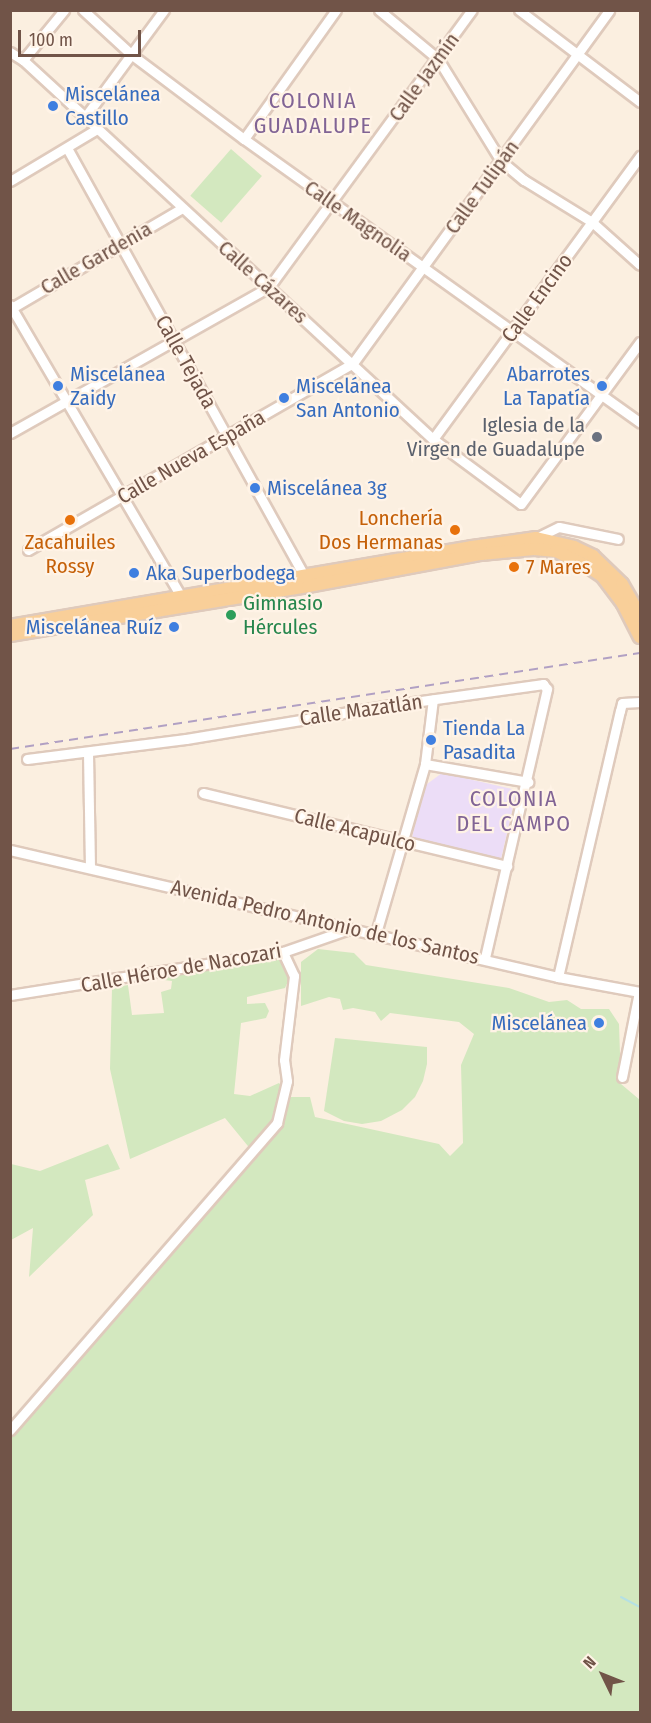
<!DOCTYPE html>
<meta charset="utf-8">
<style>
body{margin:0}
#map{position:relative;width:651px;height:1723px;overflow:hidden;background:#fbefe0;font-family:"Fira Sans Condensed",sans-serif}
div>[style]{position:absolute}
.education>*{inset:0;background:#ecddf7}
.green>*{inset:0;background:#d3e8bf;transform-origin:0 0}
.stream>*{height:2px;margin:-1px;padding:0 1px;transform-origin:1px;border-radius:1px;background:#b5e0e4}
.roads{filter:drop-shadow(2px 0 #dfcabc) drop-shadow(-2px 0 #dfcabc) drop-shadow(0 2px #dfcabc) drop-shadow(0 -2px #dfcabc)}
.minor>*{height:9px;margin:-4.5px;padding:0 4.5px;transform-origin:4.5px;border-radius:4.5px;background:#fff}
.major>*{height:12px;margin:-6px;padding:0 6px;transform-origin:6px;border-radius:6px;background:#f9cf99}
.rail>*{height:2px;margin-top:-1px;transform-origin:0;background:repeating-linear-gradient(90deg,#b1a0c3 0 9px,transparent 0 15px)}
.dots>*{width:16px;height:16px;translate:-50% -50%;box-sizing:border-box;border:3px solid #fff3e6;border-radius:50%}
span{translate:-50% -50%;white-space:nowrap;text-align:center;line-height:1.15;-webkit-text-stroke:4.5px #fff3e6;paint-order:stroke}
.street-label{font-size:21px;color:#715448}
.shop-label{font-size:21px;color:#366cbe}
.left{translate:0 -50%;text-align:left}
.right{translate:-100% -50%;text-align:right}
.worship-label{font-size:21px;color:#5b616d}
.food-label{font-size:21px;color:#c56008}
.leisure-label{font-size:21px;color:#27864d}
.neighbourhood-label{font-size:22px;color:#816495;letter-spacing:1.5px}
.frame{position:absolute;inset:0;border:12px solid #715448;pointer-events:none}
.north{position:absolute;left:573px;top:1645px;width:60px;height:60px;-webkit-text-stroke:4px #fff3e6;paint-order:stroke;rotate:313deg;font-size:16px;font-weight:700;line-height:24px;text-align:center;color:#715448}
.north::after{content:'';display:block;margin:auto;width:21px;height:27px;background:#715448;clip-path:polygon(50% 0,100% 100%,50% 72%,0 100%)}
.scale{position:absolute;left:18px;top:30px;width:123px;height:27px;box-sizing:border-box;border:3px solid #715448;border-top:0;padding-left:8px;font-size:18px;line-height:21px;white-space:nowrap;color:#715448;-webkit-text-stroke:4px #fff3e6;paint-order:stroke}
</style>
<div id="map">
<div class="education">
<i style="clip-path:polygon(442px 773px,517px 790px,501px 859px,412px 838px,423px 787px)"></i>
</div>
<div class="green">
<i style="left:231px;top:149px;width:41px;height:62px;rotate:41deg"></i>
<i style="clip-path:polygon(318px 949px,354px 953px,366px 965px,509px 988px,549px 1002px,567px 1000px,581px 1009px,609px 1009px,619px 1024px,621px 1084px,640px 1100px,640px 1712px,11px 1712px,11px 1433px,252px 1151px,225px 1118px,130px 1159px,110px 1069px,112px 988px,128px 985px,132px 1015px,164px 1013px,161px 992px,171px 989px,172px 981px,164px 980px,164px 975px,242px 962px,286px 959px,291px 975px,285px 988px,247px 997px,247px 1004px,265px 1003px,269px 1011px,266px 1018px,241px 1023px,234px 1094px,250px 1096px,279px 1083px,290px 1097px,310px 1097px,315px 1117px,439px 1144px,450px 1156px,463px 1143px,461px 1065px,474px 1034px,459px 1022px,390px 1013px,381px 1021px,375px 1012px,353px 1008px,343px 1010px,340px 999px,329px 997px,301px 1006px,301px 962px)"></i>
<i style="clip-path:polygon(335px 1038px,427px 1047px,427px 1064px,423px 1081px,415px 1097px,402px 1110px,381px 1121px,362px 1124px,344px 1121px,324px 1111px)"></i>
<i style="clip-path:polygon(108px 1144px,120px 1169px,85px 1180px,93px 1215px,29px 1277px,33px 1228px,11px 1240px,11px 1164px,40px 1171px)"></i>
</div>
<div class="stream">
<i style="left:621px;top:1597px;width:21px;rotate:28deg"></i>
</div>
<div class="roads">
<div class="minor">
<i style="left:83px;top:10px;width:67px;rotate:42.6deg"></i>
<i style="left:132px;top:55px;width:140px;rotate:36.9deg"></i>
<i style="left:244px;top:139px;width:487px;rotate:35.6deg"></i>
<i style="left:379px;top:10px;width:77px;rotate:39.7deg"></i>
<i style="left:438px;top:59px;width:120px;rotate:58.3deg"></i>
<i style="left:501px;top:161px;width:30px;rotate:40deg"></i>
<i style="left:524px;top:180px;width:80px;rotate:31.7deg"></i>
<i style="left:592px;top:222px;width:64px;rotate:41.9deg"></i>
<i style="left:519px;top:10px;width:152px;rotate:37.2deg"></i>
<i style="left:10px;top:52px;width:15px;rotate:32deg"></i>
<i style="left:23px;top:60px;width:84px;rotate:42.6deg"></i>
<i style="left:85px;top:117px;width:474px;rotate:42.8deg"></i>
<i style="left:433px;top:439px;width:109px;rotate:36.5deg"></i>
<i style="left:521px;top:504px;width:201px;rotate:-53.7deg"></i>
<i style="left:23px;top:60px;width:65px;rotate:-50.6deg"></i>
<i style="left:85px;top:117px;width:133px;rotate:-53.6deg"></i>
<i style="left:244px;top:139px;width:158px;rotate:-54.5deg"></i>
<i style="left:67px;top:148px;width:495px;rotate:61deg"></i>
<i style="left:10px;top:181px;width:101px;rotate:-30.9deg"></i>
<i style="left:10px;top:305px;width:338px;rotate:59.6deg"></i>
<i style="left:10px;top:309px;width:199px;rotate:-30.4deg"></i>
<i style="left:10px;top:433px;width:297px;rotate:-29.4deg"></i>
<i style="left:269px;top:287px;width:343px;rotate:-53.8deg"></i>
<i style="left:433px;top:439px;width:351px;rotate:-53.8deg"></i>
<i style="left:536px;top:538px;width:25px;rotate:-26deg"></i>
<i style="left:559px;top:527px;width:60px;rotate:11.5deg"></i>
<i style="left:28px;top:550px;width:375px;rotate:-29.9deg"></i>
<i style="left:353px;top:363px;width:436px;rotate:-54deg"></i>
<i style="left:88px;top:753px;width:115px;rotate:89deg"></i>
<i style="left:27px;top:759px;width:160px;rotate:-7.2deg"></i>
<i style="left:186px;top:739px;width:202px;rotate:-9.4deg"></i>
<i style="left:385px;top:706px;width:160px;rotate:-7.9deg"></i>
<i style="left:543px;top:684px;width:6px;rotate:51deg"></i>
<i style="left:547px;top:689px;width:276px;rotate:103deg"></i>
<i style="left:425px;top:764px;width:105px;rotate:9.9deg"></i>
<i style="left:203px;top:793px;width:313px;rotate:13.5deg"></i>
<i style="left:10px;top:850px;width:563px;rotate:13.05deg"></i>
<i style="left:558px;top:977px;width:83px;rotate:10.4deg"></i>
<i style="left:376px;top:933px;width:176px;rotate:-73.8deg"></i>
<i style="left:425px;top:764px;width:65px;rotate:-83deg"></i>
<i style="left:558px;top:977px;width:273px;rotate:-76.9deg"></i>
<i style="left:620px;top:711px;width:8px;rotate:-76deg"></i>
<i style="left:622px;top:703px;width:18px;rotate:-3deg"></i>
<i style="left:10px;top:995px;width:276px;rotate:-9deg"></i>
<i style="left:283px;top:952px;width:70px;rotate:-19.2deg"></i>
<i style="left:622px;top:1077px;width:87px;rotate:-78.7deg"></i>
<i style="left:10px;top:1430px;width:407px;rotate:-49deg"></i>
<i style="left:277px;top:1123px;width:43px;rotate:-76.6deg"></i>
<i style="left:287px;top:1081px;width:21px;rotate:-98deg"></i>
<i style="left:284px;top:1060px;width:85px;rotate:-83.2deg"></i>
<i style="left:294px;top:976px;width:26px;rotate:-115deg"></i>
</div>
<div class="major">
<i style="left:10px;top:626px;width:469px;rotate:-9.7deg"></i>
<i style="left:472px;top:547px;width:65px;rotate:-8deg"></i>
<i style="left:536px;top:538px;width:39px;rotate:13deg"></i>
<i style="left:574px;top:547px;width:21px;rotate:25deg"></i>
<i style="left:593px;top:556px;width:40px;rotate:44deg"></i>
<i style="left:622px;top:584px;width:36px;rotate:60deg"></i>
<i style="left:10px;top:635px;width:302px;rotate:-9.3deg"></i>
<i style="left:308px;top:586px;width:176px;rotate:-10.5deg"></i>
<i style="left:481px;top:554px;width:53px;rotate:-5.4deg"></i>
<i style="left:534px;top:549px;width:22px;rotate:5deg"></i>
<i style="left:556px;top:551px;width:34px;rotate:26deg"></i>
<i style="left:587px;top:566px;width:18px;rotate:34deg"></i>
<i style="left:602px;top:576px;width:35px;rotate:53deg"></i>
<i style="left:623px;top:604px;width:37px;rotate:63deg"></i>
</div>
</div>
<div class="rail">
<i style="left:10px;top:749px;width:637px;rotate:-8.66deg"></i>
</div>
<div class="dots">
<i style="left:53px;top:106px;background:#3f7fe0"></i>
<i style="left:58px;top:386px;background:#3f7fe0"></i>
<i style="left:602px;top:386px;background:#3f7fe0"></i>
<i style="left:284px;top:398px;background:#3f7fe0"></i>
<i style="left:597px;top:437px;background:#6b7280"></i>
<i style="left:255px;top:488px;background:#3f7fe0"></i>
<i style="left:70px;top:520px;background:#e8710a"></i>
<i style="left:455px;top:530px;background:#e8710a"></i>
<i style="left:514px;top:567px;background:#e8710a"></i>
<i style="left:134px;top:573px;background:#3f7fe0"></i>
<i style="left:231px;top:615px;background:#2e9e5b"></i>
<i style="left:174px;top:627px;background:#3f7fe0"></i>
<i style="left:431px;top:740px;background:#3f7fe0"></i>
<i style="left:599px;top:1023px;background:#3f7fe0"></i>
</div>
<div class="street-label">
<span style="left:424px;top:77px;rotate:-54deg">Calle Jazmín</span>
<span style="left:482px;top:187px;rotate:-54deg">Calle Tulipán</span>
<span style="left:358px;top:221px;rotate:35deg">Calle Magnolia</span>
<span style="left:96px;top:258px;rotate:-30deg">Calle Gardenia</span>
<span style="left:263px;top:282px;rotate:42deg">Calle Cázares</span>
<span style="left:537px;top:298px;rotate:-54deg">Calle Encino</span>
<span style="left:186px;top:362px;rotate:61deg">Calle Tejada</span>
<span style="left:191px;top:457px;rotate:-30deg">Calle Nueva España</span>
<span style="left:361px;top:710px;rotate:-8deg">Calle Mazatlán</span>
<span style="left:355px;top:830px;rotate:14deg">Calle Acapulco</span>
<span style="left:325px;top:922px;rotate:13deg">Avenida Pedro Antonio de los Santos</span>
<span style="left:181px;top:968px;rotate:-10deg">Calle Héroe de Nacozari</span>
</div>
<div class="shop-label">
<span class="left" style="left:65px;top:106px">Miscelánea<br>Castillo</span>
<span class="left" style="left:70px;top:386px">Miscelánea<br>Zaidy</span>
<span class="right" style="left:590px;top:386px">Abarrotes<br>La Tapatía</span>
<span class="left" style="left:296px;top:398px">Miscelánea<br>San Antonio</span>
<span class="left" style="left:267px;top:488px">Miscelánea 3g</span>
<span class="left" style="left:146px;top:573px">Aka Superbodega</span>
<span class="right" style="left:162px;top:627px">Miscelánea Ruíz</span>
<span class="left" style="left:443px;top:740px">Tienda La<br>Pasadita</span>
<span class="right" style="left:587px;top:1023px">Miscelánea</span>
</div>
<div class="worship-label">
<span class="right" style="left:585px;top:437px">Iglesia de la<br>Virgen de Guadalupe</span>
</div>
<div class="food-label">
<span class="right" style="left:443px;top:530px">Lonchería<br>Dos Hermanas</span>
<span style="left:70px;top:554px">Zacahuiles<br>Rossy</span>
<span class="left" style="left:526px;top:567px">7 Mares</span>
</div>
<div class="leisure-label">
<span class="left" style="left:243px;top:615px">Gimnasio<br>Hércules</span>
</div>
<div class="neighbourhood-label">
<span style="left:313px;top:113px">COLONIA<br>GUADALUPE</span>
<span style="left:514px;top:811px">COLONIA<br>DEL CAMPO</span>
</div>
<div class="frame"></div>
<div class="north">N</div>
<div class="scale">100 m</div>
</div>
